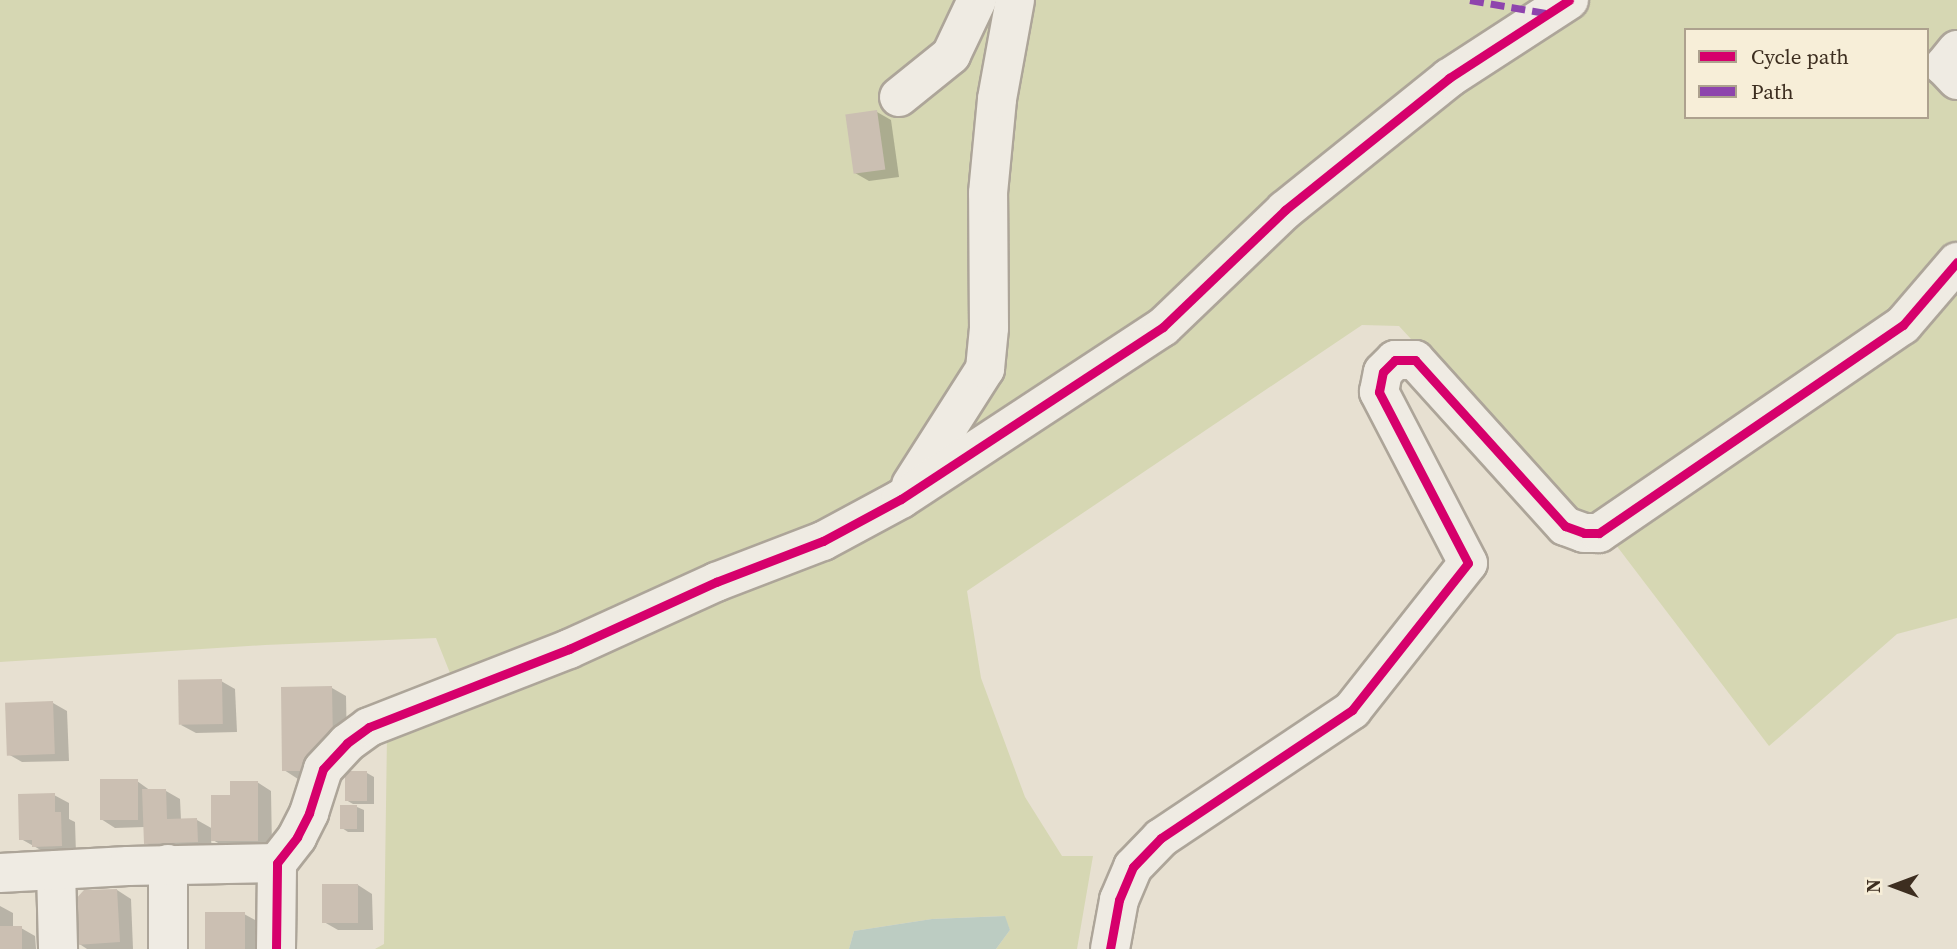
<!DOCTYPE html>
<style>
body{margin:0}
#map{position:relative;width:1957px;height:949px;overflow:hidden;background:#e7e0d1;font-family:"Source Serif 4",serif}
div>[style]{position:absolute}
.green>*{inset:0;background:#d6d7b3}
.water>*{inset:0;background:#bcccc2}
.shadow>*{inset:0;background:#0003}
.building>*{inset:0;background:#cbbfb2;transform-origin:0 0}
.roads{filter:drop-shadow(2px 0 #ada599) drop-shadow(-2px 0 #ada599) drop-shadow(0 2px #ada599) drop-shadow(0 -2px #ada599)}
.street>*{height:38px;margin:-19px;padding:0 19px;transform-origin:19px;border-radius:19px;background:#efebe3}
.quiet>*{height:7px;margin-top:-3.5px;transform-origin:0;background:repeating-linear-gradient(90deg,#8e44ad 0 14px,transparent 0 21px)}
.cycleway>*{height:9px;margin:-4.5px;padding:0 4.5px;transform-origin:4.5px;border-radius:4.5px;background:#d6006c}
span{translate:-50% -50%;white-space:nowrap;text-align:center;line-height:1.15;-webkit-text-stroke:5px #f7eed8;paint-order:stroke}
.legend{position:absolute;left:1684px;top:28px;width:245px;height:91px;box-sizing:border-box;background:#f7eed8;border:2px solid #ada18e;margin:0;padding:9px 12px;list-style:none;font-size:21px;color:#3d2e20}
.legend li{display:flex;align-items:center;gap:14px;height:35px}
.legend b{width:35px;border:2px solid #ada18e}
.north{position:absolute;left:1859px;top:851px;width:70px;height:70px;-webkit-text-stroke:5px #f7eed8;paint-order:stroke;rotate:270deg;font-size:19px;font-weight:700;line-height:28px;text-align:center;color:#3d2e20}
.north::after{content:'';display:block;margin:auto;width:24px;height:32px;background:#3d2e20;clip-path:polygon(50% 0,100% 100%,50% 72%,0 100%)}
</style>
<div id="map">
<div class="green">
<i style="clip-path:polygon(evenodd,0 0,1957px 0,1957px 618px,1897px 634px,1769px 746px,1600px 524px,1574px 516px,1399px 326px,1362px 325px,967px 591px,981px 678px,1025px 797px,1062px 856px,1093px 856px,1077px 949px,996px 949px,1010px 930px,1004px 916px,932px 919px,854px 931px,849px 949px,375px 949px,384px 944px,387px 735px,462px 703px,436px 638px,265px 645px,0 662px,0 0,1686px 30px,1927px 30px,1927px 117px,1686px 117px,1686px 30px)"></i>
</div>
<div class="water">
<i style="clip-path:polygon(1005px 916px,1010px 930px,996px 949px,849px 949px,854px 931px,932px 919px)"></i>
</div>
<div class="shadow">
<i style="clip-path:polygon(877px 112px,891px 120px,899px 177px,869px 181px,855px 173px)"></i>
<i style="clip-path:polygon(221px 681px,235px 689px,237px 732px,196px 733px,181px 725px)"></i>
<i style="clip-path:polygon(332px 688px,346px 696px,347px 750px,321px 778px,298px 779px,284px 770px)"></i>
<i style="clip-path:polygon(53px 703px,67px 711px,69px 761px,22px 762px,8px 754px)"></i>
<i style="clip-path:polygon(367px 773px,374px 777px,374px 804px,353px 804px,346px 800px)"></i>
<i style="clip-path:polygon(137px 781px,151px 791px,166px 791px,180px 799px,181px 820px,197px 820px,213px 829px,231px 796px,257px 782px,271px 791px,272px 848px,227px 848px,211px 839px,212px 850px,160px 851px,146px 843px,145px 827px,115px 828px,101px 819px)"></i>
<i style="clip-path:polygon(54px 795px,69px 803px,69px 819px,75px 822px,76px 854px,48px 854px,21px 839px)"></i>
<i style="clip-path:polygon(357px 807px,364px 810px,364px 832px,348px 832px,342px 828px)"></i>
<i style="clip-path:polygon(358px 885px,372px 894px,373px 930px,338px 930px,324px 922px)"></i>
<i style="clip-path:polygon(117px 890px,131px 899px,133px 949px,87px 949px,78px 943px)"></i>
<i style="clip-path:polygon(0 906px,13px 913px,13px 928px,21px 928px,35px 936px,36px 949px,0 949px)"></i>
<i style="clip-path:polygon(244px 914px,259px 922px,259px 949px,207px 949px)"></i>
</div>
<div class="building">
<i style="left:877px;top:110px;width:60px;height:32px;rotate:82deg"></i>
<i style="left:222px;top:679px;width:45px;height:44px;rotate:89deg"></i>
<i style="clip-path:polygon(332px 686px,333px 742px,323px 754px,307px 754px,308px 771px,282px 771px,281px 687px)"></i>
<i style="left:53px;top:701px;width:53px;height:48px;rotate:88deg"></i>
<i style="left:345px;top:771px;width:22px;height:30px"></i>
<i style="left:100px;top:779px;width:38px;height:41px"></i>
<i style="clip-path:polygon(230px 781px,258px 781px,258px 841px,211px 841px,211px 795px,230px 795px)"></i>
<i style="clip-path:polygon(142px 789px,166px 789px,167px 819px,197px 818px,198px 842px,144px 844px)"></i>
<i style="clip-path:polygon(55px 793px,55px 812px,61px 812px,62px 846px,32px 847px,32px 840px,19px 840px,18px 794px)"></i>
<i style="left:340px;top:805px;width:17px;height:24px"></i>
<i style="left:322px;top:884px;width:36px;height:39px"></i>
<i style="clip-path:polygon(117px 889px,120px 942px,76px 945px,74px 901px,84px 890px)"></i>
<i style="left:205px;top:912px;width:40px;height:37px"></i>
<i style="left:22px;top:926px;width:23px;height:22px;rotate:90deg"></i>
</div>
<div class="roads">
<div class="street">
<i style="left:1957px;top:50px;width:21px;rotate:129deg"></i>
<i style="left:1944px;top:66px;width:19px;rotate:47deg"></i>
<i style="left:899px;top:97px;width:67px;rotate:-38.9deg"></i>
<i style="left:951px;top:55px;width:61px;rotate:-64.7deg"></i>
<i style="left:911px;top:485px;width:138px;rotate:-57.5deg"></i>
<i style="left:985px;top:369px;width:41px;rotate:-84.4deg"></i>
<i style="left:989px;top:328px;width:135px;rotate:-90.4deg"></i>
<i style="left:988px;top:193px;width:94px;rotate:-84.5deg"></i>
<i style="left:997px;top:99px;width:101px;rotate:-79.7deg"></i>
<i style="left:168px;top:864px;width:85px;rotate:90deg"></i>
<i style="left:56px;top:870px;width:79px;rotate:88.5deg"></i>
<i style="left:0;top:873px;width:128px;rotate:-3.1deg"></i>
<i style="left:128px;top:866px;width:149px;rotate:-1.2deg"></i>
<i style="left:276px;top:949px;width:86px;rotate:-89.3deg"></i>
<i style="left:277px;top:863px;width:33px;rotate:-52deg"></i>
<i style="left:297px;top:837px;width:27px;rotate:-63deg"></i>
<i style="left:309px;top:813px;width:46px;rotate:-72.3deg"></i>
<i style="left:323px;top:769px;width:35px;rotate:-47deg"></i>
<i style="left:347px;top:743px;width:27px;rotate:-36deg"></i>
<i style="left:369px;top:727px;width:215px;rotate:-21.3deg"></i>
<i style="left:569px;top:649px;width:162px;rotate:-24.5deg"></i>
<i style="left:716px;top:582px;width:115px;rotate:-21deg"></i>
<i style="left:823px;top:541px;width:89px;rotate:-28.3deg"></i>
<i style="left:901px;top:499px;width:313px;rotate:-33.3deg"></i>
<i style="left:1163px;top:327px;width:169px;rotate:-43.8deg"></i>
<i style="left:1285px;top:210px;width:211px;rotate:-38.8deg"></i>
<i style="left:1449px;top:78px;width:143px;rotate:-33deg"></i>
<i style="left:1110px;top:949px;width:50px;rotate:-79.6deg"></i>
<i style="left:1119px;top:900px;width:36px;rotate:-67deg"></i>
<i style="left:1133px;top:867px;width:40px;rotate:-46deg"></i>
<i style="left:1161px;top:838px;width:230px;rotate:-33.8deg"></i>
<i style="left:1352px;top:710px;width:187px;rotate:-51.7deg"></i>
<i style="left:1468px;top:563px;width:193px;rotate:-117.5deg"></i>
<i style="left:1379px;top:392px;width:20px;rotate:-79deg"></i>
<i style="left:1383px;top:372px;width:17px;rotate:-45deg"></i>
<i style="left:1395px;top:360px;width:20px"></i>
<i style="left:1415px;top:360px;width:224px;rotate:47.9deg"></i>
<i style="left:1565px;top:526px;width:20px;rotate:20deg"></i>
<i style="left:1584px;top:533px;width:15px"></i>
<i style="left:1599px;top:533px;width:368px;rotate:-34.4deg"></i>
<i style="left:1903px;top:325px;width:83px;rotate:-49.4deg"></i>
</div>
</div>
<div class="quiet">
<i style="left:1470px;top:0;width:77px;rotate:9.7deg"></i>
</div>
<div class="cycleway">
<i style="left:276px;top:949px;width:86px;rotate:-89.3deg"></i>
<i style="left:277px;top:863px;width:33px;rotate:-52deg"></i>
<i style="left:297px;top:837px;width:27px;rotate:-63deg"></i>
<i style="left:309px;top:813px;width:46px;rotate:-72.3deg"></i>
<i style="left:323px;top:769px;width:35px;rotate:-47deg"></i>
<i style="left:347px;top:743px;width:27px;rotate:-36deg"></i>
<i style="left:369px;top:727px;width:215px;rotate:-21.3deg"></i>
<i style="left:569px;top:649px;width:162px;rotate:-24.5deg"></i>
<i style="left:716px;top:582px;width:115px;rotate:-21deg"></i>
<i style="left:823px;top:541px;width:89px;rotate:-28.3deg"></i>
<i style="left:901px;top:499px;width:313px;rotate:-33.3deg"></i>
<i style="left:1163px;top:327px;width:169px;rotate:-43.8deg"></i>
<i style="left:1285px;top:210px;width:211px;rotate:-38.8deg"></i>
<i style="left:1449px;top:78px;width:143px;rotate:-33deg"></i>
<i style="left:1110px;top:949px;width:50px;rotate:-79.6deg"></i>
<i style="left:1119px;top:900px;width:36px;rotate:-67deg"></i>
<i style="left:1133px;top:867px;width:40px;rotate:-46deg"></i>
<i style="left:1161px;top:838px;width:230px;rotate:-33.8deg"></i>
<i style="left:1352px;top:710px;width:187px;rotate:-51.7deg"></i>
<i style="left:1468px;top:563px;width:193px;rotate:-117.5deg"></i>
<i style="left:1379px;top:392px;width:20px;rotate:-79deg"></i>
<i style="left:1383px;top:372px;width:17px;rotate:-45deg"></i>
<i style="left:1395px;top:360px;width:20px"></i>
<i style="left:1415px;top:360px;width:224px;rotate:47.9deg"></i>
<i style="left:1565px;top:526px;width:20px;rotate:20deg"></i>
<i style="left:1584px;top:533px;width:15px"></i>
<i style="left:1599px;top:533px;width:368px;rotate:-34.4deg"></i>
<i style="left:1903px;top:325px;width:83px;rotate:-49.4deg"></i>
</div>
<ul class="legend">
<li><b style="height:9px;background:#d6006c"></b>Cycle path</li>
<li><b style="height:9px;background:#8e44ad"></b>Path</li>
</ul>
<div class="north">N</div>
</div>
